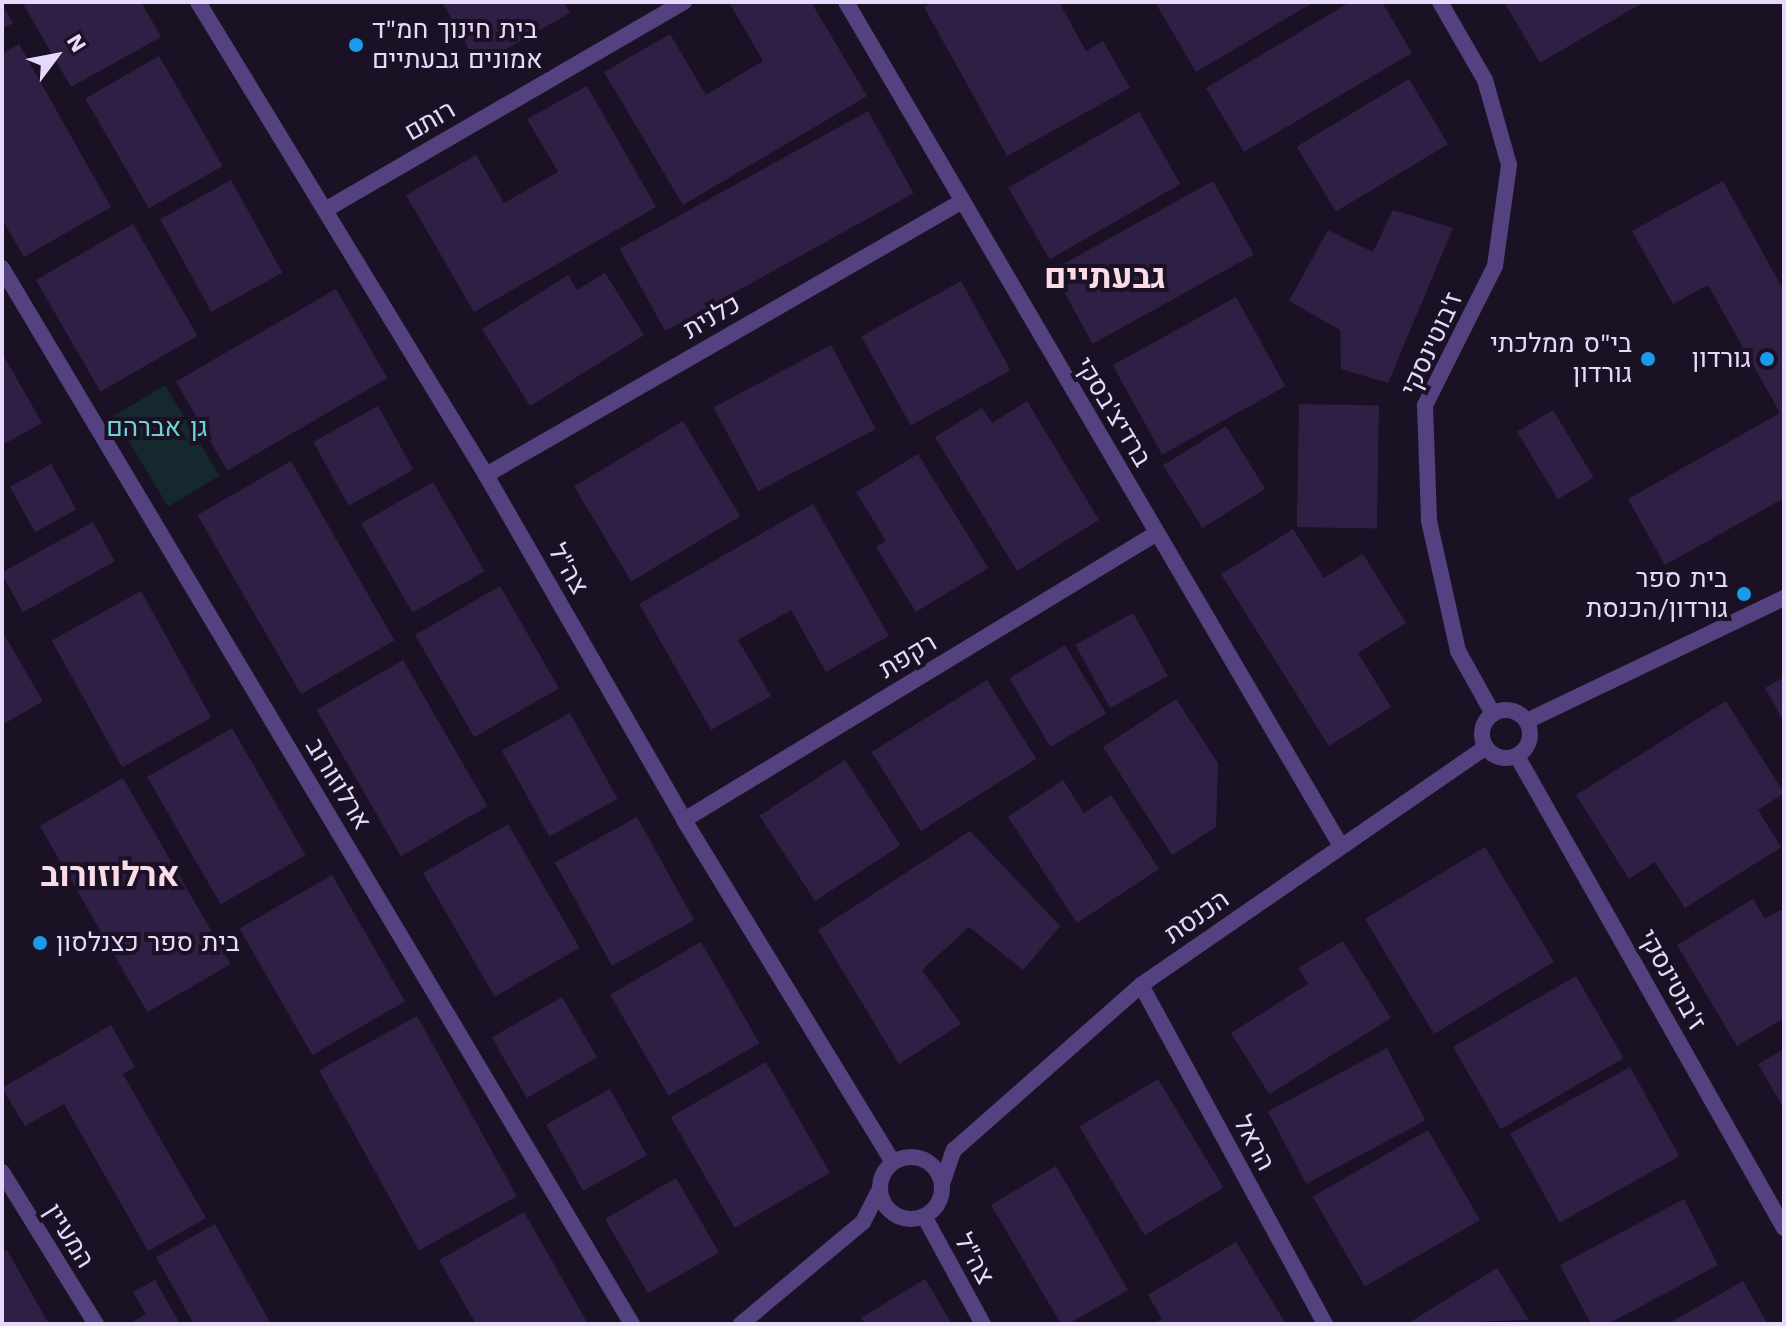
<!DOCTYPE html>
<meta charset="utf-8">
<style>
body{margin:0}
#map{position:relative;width:1786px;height:1326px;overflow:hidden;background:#1a1124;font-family:"Work Sans",Heebo,sans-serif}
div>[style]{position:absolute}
.green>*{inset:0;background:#15282e;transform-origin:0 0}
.building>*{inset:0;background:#301f44;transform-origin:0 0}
.minor>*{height:16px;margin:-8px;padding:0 8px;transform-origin:8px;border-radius:8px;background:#54417f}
.minor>.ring{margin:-8px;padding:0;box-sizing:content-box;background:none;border:16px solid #54417f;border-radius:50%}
.dots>*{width:22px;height:22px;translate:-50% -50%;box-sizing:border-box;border:4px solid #1a1124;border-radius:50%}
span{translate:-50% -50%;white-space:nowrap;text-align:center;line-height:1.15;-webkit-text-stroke:8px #1a1124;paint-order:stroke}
.poi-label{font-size:26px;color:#e6d9fb}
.left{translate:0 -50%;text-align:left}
.right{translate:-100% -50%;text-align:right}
.street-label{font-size:26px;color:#e6d9fb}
.park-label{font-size:26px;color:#6bd3d4}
.district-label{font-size:34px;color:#fbdbe7;font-weight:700}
.frame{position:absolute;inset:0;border:4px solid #e6d9fb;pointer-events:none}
.north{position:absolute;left:16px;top:16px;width:80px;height:80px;-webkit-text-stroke:6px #1a1124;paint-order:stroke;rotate:58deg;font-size:22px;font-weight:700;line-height:32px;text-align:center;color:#e6d9fb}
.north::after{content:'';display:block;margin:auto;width:28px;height:36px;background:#e6d9fb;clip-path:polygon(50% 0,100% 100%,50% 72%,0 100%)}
</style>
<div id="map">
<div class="green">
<i style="left:165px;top:385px;width:106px;height:60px;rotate:59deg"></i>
</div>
<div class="building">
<i style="clip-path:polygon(22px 2px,141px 2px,161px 37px,71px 87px)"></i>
<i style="clip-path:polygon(442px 2px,564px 2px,570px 13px,478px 65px)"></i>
<i style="clip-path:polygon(811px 2px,867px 96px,683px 205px,604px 72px,670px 34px,706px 95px,763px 61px,730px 4px)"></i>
<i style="clip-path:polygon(934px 2px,1059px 2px,1086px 51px,1103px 41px,1130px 88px,1007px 156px,924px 7px)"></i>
<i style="clip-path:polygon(1155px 2px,1314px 2px,1196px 72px)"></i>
<i style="clip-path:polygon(1350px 2px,1382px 2px,1412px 53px,1244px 152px,1206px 88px)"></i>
<i style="clip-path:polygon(1511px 2px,1644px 2px,1540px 63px,1506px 5px)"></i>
<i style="clip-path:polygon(2px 4px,13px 23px,2px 29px)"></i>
<i style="clip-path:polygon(19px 44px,111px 207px,24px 257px,2px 219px,2px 54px)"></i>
<i style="left:159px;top:56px;width:127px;height:85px;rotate:60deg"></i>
<i style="left:1409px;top:79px;width:76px;height:131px;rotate:59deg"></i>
<i style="clip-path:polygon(587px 86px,656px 207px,474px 312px,406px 195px,476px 155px,504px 203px,558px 172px,527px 119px)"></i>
<i style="left:868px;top:111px;width:94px;height:284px;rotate:61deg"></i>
<i style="left:1139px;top:112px;width:83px;height:151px;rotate:60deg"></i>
<i style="left:231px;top:180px;width:106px;height:81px;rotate:61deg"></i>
<i style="left:1213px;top:181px;width:84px;height:184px;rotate:61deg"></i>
<i style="clip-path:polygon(1723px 181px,1784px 291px,1784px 498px,1665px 565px,1628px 499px,1780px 413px,1708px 285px,1673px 304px,1632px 231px)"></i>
<i style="clip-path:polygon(1393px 210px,1453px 228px,1388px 383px,1341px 369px,1340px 330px,1289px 301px,1328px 230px,1373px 252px)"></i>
<i style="left:133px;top:224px;width:129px;height:112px;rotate:60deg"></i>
<i style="clip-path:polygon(605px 273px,644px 335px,530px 406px,482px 329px,568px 275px,577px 290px)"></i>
<i style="left:961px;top:281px;width:102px;height:114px;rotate:61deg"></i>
<i style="left:336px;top:289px;width:103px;height:185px;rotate:60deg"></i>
<i style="left:1236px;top:297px;width:102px;height:141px;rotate:61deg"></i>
<i style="left:831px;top:345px;width:95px;height:133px;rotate:62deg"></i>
<i style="clip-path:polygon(2px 353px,42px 423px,2px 445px)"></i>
<i style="clip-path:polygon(1027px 401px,1099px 520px,1017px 571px,935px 437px,982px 408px,992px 423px)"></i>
<i style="left:1299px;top:404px;width:80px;height:123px;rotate:1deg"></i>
<i style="left:378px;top:406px;width:73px;height:74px;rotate:61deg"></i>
<i style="left:1553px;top:410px;width:79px;height:42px;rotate:59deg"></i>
<i style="left:683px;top:421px;width:111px;height:127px;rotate:59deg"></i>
<i style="left:1226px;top:426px;width:74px;height:74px;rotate:58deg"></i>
<i style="clip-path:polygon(918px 454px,988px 568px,916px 612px,876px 547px,886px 541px,856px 492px)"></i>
<i style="left:291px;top:461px;width:207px;height:108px;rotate:60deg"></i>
<i style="left:51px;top:464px;width:52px;height:47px;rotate:61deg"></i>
<i style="left:433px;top:482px;width:103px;height:83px;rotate:60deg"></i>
<i style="clip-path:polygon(813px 504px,889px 636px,826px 672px,791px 610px,738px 640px,771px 696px,711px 730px,639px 604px)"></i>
<i style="left:93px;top:522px;width:45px;height:105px;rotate:61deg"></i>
<i style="clip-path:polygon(1293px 529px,1324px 578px,1363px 554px,1406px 623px,1358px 653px,1391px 707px,1329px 746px,1221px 574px)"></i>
<i style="left:500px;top:586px;width:118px;height:98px;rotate:60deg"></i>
<i style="left:141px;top:591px;width:145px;height:102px;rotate:61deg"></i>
<i style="left:1133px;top:613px;width:72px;height:66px;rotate:61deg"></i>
<i style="clip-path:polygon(2px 631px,43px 701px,2px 725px)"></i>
<i style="left:1065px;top:645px;width:80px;height:65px;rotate:59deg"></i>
<i style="left:403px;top:660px;width:169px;height:100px;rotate:60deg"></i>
<i style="clip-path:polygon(1784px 677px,1784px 722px,1765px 688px)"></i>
<i style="left:987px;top:680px;width:93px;height:136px;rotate:58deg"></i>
<i style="clip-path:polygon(1176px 699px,1218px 763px,1216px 827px,1172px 855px,1103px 747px)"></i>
<i style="clip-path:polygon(1726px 701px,1784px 793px,1758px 810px,1781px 847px,1685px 908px,1655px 862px,1629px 879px,1576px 795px)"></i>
<i style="left:570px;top:713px;width:98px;height:78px;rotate:61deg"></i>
<i style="left:232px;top:728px;width:147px;height:98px;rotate:60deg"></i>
<i style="left:845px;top:760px;width:102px;height:102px;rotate:57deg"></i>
<i style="left:123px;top:778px;width:215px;height:96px;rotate:60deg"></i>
<i style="clip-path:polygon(1063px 780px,1084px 813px,1111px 795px,1159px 869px,1077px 923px,1008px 817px)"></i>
<i style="left:637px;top:817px;width:118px;height:94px;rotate:61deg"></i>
<i style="left:508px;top:824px;width:143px;height:98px;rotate:60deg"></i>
<i style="clip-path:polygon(970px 831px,1060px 926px,1023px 970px,969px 927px,922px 970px,961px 1024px,899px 1064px,818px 930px)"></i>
<i style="left:1485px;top:847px;width:134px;height:140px;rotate:59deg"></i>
<i style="left:332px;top:875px;width:146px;height:107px;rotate:60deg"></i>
<i style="clip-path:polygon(1753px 899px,1765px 919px,1784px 908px,1784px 1018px,1737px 1046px,1677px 945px)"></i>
<i style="clip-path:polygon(1343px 941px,1391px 1018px,1269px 1094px,1231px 1033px,1308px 984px,1298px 968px)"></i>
<i style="left:701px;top:942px;width:117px;height:105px;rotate:60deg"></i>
<i style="left:1576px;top:976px;width:95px;height:142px;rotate:60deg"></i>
<i style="left:562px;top:997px;width:70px;height:81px;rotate:60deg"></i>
<i style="left:417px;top:1016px;width:206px;height:112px;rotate:61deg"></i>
<i style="clip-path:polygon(111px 1025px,135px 1067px,123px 1074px,206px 1218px,148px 1251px,64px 1104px,25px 1126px,2px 1088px)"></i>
<i style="left:1387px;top:1048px;width:82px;height:135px;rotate:62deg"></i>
<i style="clip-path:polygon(1784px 1049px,1784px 1109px,1758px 1064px)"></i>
<i style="left:766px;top:1062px;width:128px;height:110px;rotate:60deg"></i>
<i style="left:1630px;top:1067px;width:102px;height:137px;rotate:61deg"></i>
<i style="left:1158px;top:1079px;width:127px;height:92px;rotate:59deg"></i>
<i style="left:610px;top:1089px;width:76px;height:73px;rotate:61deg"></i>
<i style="left:1428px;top:1130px;width:104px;height:133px;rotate:60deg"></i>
<i style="clip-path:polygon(1056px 1166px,1128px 1290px,1068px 1324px,1061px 1324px,991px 1205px)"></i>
<i style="left:676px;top:1178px;width:86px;height:82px;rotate:60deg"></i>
<i style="clip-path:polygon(1684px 1199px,1718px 1265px,1608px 1324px,1591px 1324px,1560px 1265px)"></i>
<i style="clip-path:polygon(524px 1212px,588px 1324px,476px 1324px,439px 1260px)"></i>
<i style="clip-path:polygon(215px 1224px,271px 1324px,194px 1324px,156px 1257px)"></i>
<i style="clip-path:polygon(1236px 1242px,1286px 1324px,1153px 1324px,1162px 1319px,1148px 1295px)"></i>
<i style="clip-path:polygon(7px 1250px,49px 1324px,2px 1324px,2px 1253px)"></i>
<i style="clip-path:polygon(1497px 1268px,1529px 1320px,1407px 1324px)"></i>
<i style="clip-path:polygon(925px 1279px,952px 1324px,865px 1324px,861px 1318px)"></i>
<i style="clip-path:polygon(155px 1280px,180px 1324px,129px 1324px,146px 1314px,133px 1292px)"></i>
<i style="clip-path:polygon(1743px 1281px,1768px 1324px,1668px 1324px)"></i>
</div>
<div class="minor">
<i style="left:198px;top:2px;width:554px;rotate:58.66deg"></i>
<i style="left:486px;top:475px;width:398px;rotate:60.1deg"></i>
<i style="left:684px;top:820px;width:401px;rotate:58.6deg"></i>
<i style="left:846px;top:2px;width:978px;rotate:59.61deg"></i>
<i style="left:1440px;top:2px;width:90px;rotate:60deg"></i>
<i style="left:1485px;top:80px;width:88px;rotate:74.2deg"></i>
<i style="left:1509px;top:165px;width:102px;rotate:97.9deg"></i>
<i style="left:1495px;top:266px;width:156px;rotate:116.7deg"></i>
<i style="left:1425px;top:405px;width:116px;rotate:88deg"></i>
<i style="left:1429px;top:521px;width:133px;rotate:77.4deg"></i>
<i style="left:1458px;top:651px;width:72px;rotate:60.9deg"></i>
<i style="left:325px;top:210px;width:415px;rotate:-30.1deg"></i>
<i style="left:2px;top:268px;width:1230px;rotate:59.18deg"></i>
<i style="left:486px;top:475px;width:548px;rotate:-29.89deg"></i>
<i class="ring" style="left:1482px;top:710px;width:32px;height:32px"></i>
<i style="left:1527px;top:721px;width:285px;rotate:-25.6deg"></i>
<i style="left:1517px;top:756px;width:542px;rotate:60.5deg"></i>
<i style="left:684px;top:820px;width:553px;rotate:-31.25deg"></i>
<i style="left:1141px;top:985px;width:386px;rotate:61.5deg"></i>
<i class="ring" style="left:880px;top:1157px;width:46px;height:46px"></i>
<i style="left:2px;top:1172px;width:179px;rotate:58.3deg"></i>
<i style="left:942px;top:1184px;width:36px;rotate:-71deg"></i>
<i style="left:954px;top:1150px;width:249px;rotate:-41.4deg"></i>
<i style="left:1141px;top:985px;width:419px;rotate:-34.6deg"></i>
<i style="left:924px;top:1216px;width:123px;rotate:61.4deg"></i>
<i style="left:741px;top:1324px;width:159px;rotate:-39.9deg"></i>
<i style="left:863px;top:1222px;width:38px;rotate:-63deg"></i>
</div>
<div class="dots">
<i style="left:356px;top:45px;background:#189be8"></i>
<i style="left:1648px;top:359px;background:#189be8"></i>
<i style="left:1767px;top:359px;background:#189be8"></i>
<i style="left:1744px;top:594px;background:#189be8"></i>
<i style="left:40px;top:943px;background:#189be8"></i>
</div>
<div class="poi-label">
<span class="left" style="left:372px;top:45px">בית חינוך חמ"ד<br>אמונים גבעתיים</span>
<span class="right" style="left:1632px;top:359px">בי"ס ממלכתי<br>גורדון</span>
<span class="right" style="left:1751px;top:359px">גורדון</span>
<span class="right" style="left:1728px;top:594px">בית ספר<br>גורדון/הכנסת</span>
<span class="left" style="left:56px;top:943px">בית ספר כצנלסון</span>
</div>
<div class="street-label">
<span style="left:430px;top:121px;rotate:-30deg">רותם</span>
<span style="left:712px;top:317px;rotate:-30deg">כלנית</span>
<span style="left:1432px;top:344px;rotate:-65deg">ז'בוטינסקי</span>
<span style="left:1113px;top:412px;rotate:59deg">ברדיצ'בסקי</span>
<span style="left:568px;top:569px;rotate:60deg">צה"ל</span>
<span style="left:908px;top:656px;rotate:-31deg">רקפת</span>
<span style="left:338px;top:784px;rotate:59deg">ארלוזורוב</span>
<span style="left:1197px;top:917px;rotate:-35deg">הכנסת</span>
<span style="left:1672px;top:980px;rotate:61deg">ז'בוטינסקי</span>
<span style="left:1254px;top:1143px;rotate:62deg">הראל</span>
<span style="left:69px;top:1236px;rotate:58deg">המעיין</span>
<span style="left:974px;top:1259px;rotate:61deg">צה"ל</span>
</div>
<div class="park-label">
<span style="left:157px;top:428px">גן אברהם</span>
</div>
<div class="district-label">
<span style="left:1105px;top:277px">גבעתיים</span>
<span style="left:110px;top:875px">ארלוזורוב</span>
</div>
<div class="frame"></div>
<div class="north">N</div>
</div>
